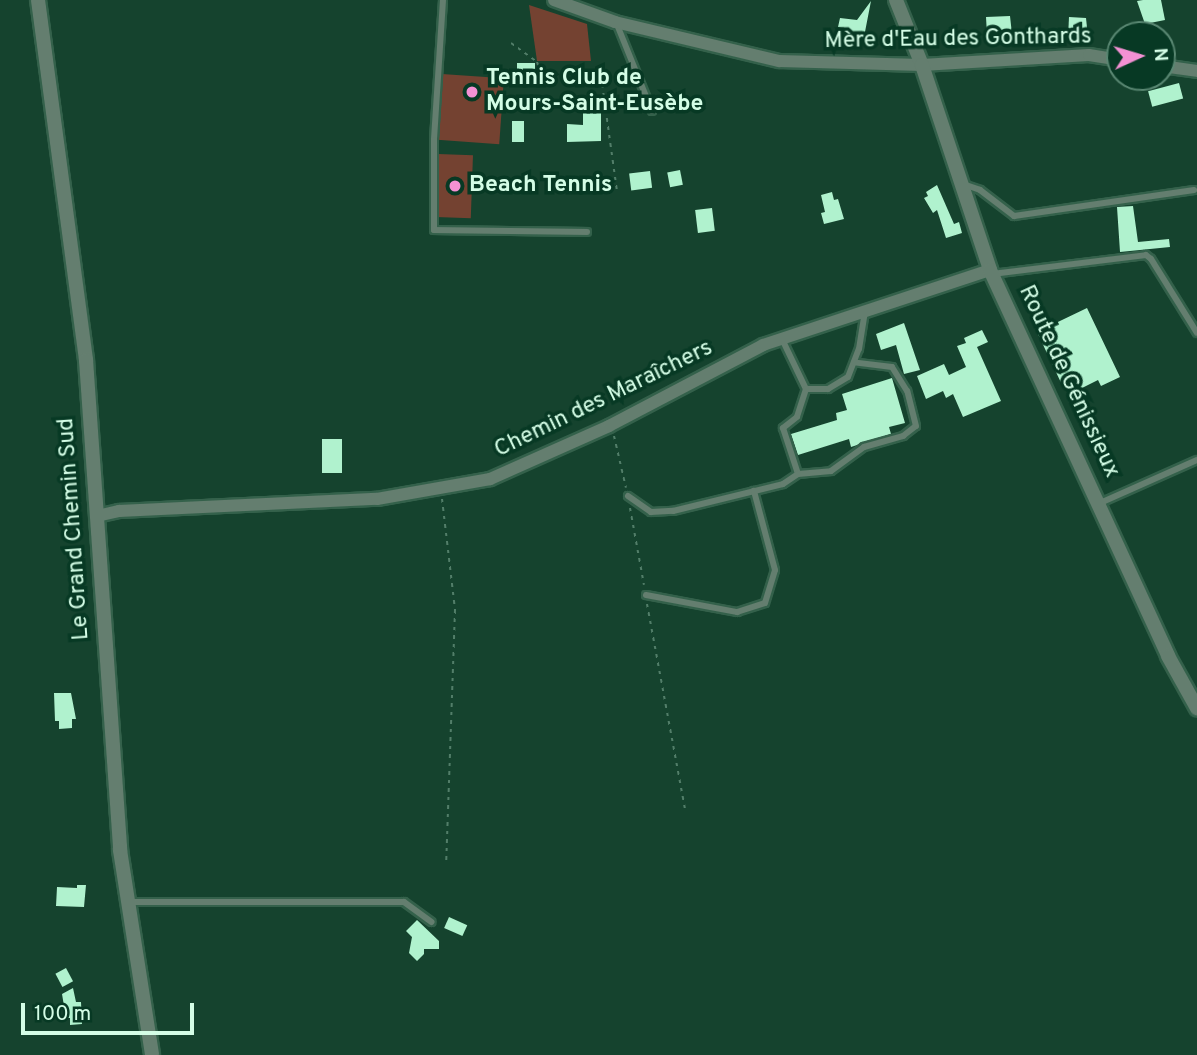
<!DOCTYPE html>
<meta charset="utf-8">
<style>
body{margin:0}
#map{position:relative;width:1197px;height:1055px;overflow:hidden;background:#15432e;font-family:Overpass,sans-serif}
div>[style]{position:absolute}
.green>*{inset:0;background:#744231;transform-origin:0 0}
.building>*{inset:0;background:#b0f2ce;transform-origin:0 0}
.path>*{height:2px;margin-top:-1px;transform-origin:0;background:repeating-linear-gradient(90deg,#527e69 0 3.5px,transparent 0 8.5px)}
.roads{filter:drop-shadow(2px 0 #34614b) drop-shadow(-2px 0 #34614b) drop-shadow(0 2px #34614b) drop-shadow(0 -2px #34614b)}
.service>*{height:6px;margin:-3px;padding:0 3px;transform-origin:3px;border-radius:3px;background:#647e6f}
.minor>*{height:12px;margin:-6px;padding:0 6px;transform-origin:6px;border-radius:6px;background:#647e6f}
.tertiary>*{height:14px;margin:-7px;padding:0 7px;transform-origin:7px;border-radius:7px;background:#647e6f}
.dots>*{width:19px;height:19px;translate:-50% -50%;box-sizing:border-box;border:4px solid #073924;border-radius:50%}
span{translate:-50% -50%;white-space:nowrap;text-align:center;line-height:1.15;-webkit-text-stroke:7px #073924;paint-order:stroke}
.street-label{font-size:23px;color:#d4fde6}
.poi-label{font-size:23px;color:#d4fde6;font-weight:700}
.left{translate:0 -50%;text-align:left}
.north{position:absolute;left:1106px;top:21px;width:70px;height:70px;box-sizing:border-box;background:#073924;border:2px solid #598772;border-radius:50%;rotate:86deg;font-size:19px;font-weight:700;line-height:28px;text-align:center;color:#d4fde6}
.north::after{content:'';display:block;margin:auto;width:24px;height:32px;background:#f491d4;clip-path:polygon(50% 0,100% 100%,50% 72%,0 100%)}
.scale{position:absolute;left:21px;top:1003px;width:173px;height:32px;box-sizing:border-box;border:4px solid #d4fde6;border-top:0;padding-left:9px;font-size:21px;line-height:24px;white-space:nowrap;color:#d4fde6;-webkit-text-stroke:5px #073924;paint-order:stroke}
</style>
<div id="map">
<div class="green">
<i style="clip-path:polygon(529px 5px,587px 24px,591px 61px,537px 61px)"></i>
<i style="left:442px;top:74px;width:62px;height:66px;rotate:4deg"></i>
<i style="left:438px;top:154px;width:35px;height:63px;rotate:2deg"></i>
</div>
<div class="building">
<i style="clip-path:polygon(1143px 0,1161px 0,1165px 20px,1145px 24px,1137px 1px)"></i>
<i style="clip-path:polygon(871px 1px,864px 37px,855px 35px,843px 40px,842px 28px,838px 27px,840px 18px,857px 20px)"></i>
<i style="clip-path:polygon(1010px 16px,1012px 34px,1007px 34px,1007px 41px,993px 42px,993px 35px,987px 35px,986px 17px)"></i>
<i style="clip-path:polygon(1069px 17px,1086px 18px,1088px 37px,1068px 38px)"></i>
<i style="left:517px;top:63px;width:18px;height:21px"></i>
<i style="left:1179px;top:83px;width:16px;height:32px;rotate:75deg"></i>
<i style="clip-path:polygon(583px 104px,601px 104px,601px 141px,567px 142px,567px 124px,583px 125px)"></i>
<i style="left:512px;top:121px;width:12px;height:21px"></i>
<i style="left:680px;top:170px;width:15px;height:13px;rotate:79deg"></i>
<i style="left:650px;top:171px;width:17px;height:21px;rotate:83deg"></i>
<i style="clip-path:polygon(937px 185px,954px 224px,959px 222px,962px 233px,946px 238px,937px 210px,933px 213px,924px 198px,928px 196px,926px 192px)"></i>
<i style="clip-path:polygon(832px 192px,834px 200px,838px 199px,844px 219px,824px 224px,821px 213px,825px 212px,821px 195px)"></i>
<i style="clip-path:polygon(1133px 206px,1138px 242px,1169px 239px,1170px 247px,1120px 252px,1117px 207px)"></i>
<i style="left:712px;top:208px;width:23px;height:17px;rotate:83deg"></i>
<i style="clip-path:polygon(1087px 308px,1120px 377px,1101px 386px,1098px 380px,1078px 390px,1075px 384px,1064px 389px,1037px 332px)"></i>
<i style="clip-path:polygon(904px 323px,920px 370px,904px 374px,896px 345px,881px 350px,876px 334px)"></i>
<i style="clip-path:polygon(982px 330px,988px 342px,977px 347px,1001px 401px,963px 417px,953px 394px,946px 398px,943px 391px,926px 399px,917px 376px,944px 364px,949px 375px,966px 367px,957px 346px,966px 343px,964px 338px)"></i>
<i style="clip-path:polygon(892px 378px,905px 423px,889px 427px,891px 434px,851px 447px,849px 439px,798px 455px,791px 434px,837px 420px,836px 413px,847px 410px,842px 394px)"></i>
<i style="left:322px;top:439px;width:20px;height:34px"></i>
<i style="clip-path:polygon(54px 693px,71px 693px,76px 719px,72px 719px,72px 728px,59px 729px,59px 721px,55px 721px)"></i>
<i style="clip-path:polygon(77px 885px,86px 885px,84px 907px,56px 906px,57px 887px,77px 888px)"></i>
<i style="left:449px;top:917px;width:20px;height:12px;rotate:24deg"></i>
<i style="clip-path:polygon(417px 920px,439px 941px,439px 949px,424px 949px,424px 954px,417px 961px,409px 953px,412px 937px,406px 931px)"></i>
<i style="left:66px;top:968px;width:15px;height:12px;rotate:62deg"></i>
<i style="clip-path:polygon(73px 988px,76px 1002px,81px 1002px,82px 1024px,70px 1025px,70px 1018px,66px 1018px,62px 994px)"></i>
</div>
<div class="path">
<i style="left:511px;top:43px;width:32px;rotate:36deg"></i>
<i style="left:537px;top:62px;width:13px;rotate:72deg"></i>
<i style="left:601px;top:76px;width:117px;rotate:82.1deg"></i>
<i style="left:614px;top:436px;width:53px;rotate:77deg"></i>
<i style="left:442px;top:499px;width:112px;rotate:83.3deg"></i>
<i style="left:455px;top:610px;width:253px;rotate:92deg"></i>
<i style="left:630px;top:508px;width:78px;rotate:79.7deg"></i>
<i style="left:647px;top:604px;width:209px;rotate:79.5deg"></i>
</div>
<div class="roads">
<div class="service">
<i style="left:443px;top:0;width:140px;rotate:93.7deg"></i>
<i style="left:434px;top:140px;width:90px;rotate:90deg"></i>
<i style="left:434px;top:230px;width:153px;rotate:0.7deg"></i>
<i style="left:616px;top:22px;width:96px;rotate:68deg"></i>
<i style="left:963px;top:184px;width:18px;rotate:19deg"></i>
<i style="left:980px;top:190px;width:43px;rotate:37.4deg"></i>
<i style="left:1014px;top:216px;width:182px;rotate:-8.2deg"></i>
<i style="left:992px;top:274px;width:155px;rotate:-7deg"></i>
<i style="left:1146px;top:255px;width:6px;rotate:39deg"></i>
<i style="left:1151px;top:259px;width:87px;rotate:58.1deg"></i>
<i style="left:782px;top:339px;width:55px;rotate:64.4deg"></i>
<i style="left:806px;top:389px;width:22px"></i>
<i style="left:828px;top:389px;width:23px;rotate:-31deg"></i>
<i style="left:848px;top:377px;width:30px;rotate:-69deg"></i>
<i style="left:859px;top:349px;width:37px;rotate:-81deg"></i>
<i style="left:806px;top:389px;width:29px;rotate:108deg"></i>
<i style="left:797px;top:417px;width:18px;rotate:142deg"></i>
<i style="left:783px;top:428px;width:48px;rotate:71.9deg"></i>
<i style="left:798px;top:474px;width:33px;rotate:-5deg"></i>
<i style="left:831px;top:471px;width:41px;rotate:-36deg"></i>
<i style="left:864px;top:447px;width:41px;rotate:-15.8deg"></i>
<i style="left:903px;top:436px;width:16px;rotate:-38deg"></i>
<i style="left:916px;top:426px;width:36px;rotate:-104deg"></i>
<i style="left:907px;top:391px;width:28px;rotate:-122deg"></i>
<i style="left:892px;top:367px;width:38px;rotate:-173deg"></i>
<i style="left:628px;top:496px;width:28px;rotate:35deg"></i>
<i style="left:651px;top:512px;width:22px;rotate:-3deg"></i>
<i style="left:673px;top:511px;width:113px;rotate:-13.8deg"></i>
<i style="left:783px;top:484px;width:18px;rotate:-34deg"></i>
<i style="left:1100px;top:503px;width:106px;rotate:-23.9deg"></i>
<i style="left:646px;top:595px;width:93px;rotate:10.6deg"></i>
<i style="left:737px;top:612px;width:29px;rotate:-18deg"></i>
<i style="left:765px;top:603px;width:34px;rotate:-73deg"></i>
<i style="left:775px;top:570px;width:82px;rotate:-104.9deg"></i>
<i style="left:128px;top:902px;width:276px"></i>
<i style="left:404px;top:902px;width:34px;rotate:36deg"></i>
</div>
<div class="minor">
<i style="left:554px;top:0;width:65px;rotate:19.8deg"></i>
<i style="left:615px;top:22px;width:169px;rotate:13.4deg"></i>
<i style="left:779px;top:61px;width:143px;rotate:1.6deg"></i>
<i style="left:922px;top:65px;width:167px;rotate:-3.4deg"></i>
<i style="left:1089px;top:55px;width:31px;rotate:9deg"></i>
<i style="left:1162px;top:66px;width:35px;rotate:8deg"></i>
<i style="left:97px;top:516px;width:23px;rotate:-13deg"></i>
<i style="left:119px;top:511px;width:258px;rotate:-2.7deg"></i>
<i style="left:377px;top:499px;width:115px;rotate:-10deg"></i>
<i style="left:490px;top:479px;width:130px;rotate:-24deg"></i>
<i style="left:609px;top:426px;width:174px;rotate:-27.7deg"></i>
<i style="left:763px;top:345px;width:239px;rotate:-18.3deg"></i>
</div>
<div class="tertiary">
<i style="left:38px;top:0;width:363px;rotate:82.4deg"></i>
<i style="left:86px;top:360px;width:491px;rotate:86deg"></i>
<i style="left:120px;top:850px;width:207px;rotate:81.1deg"></i>
<i style="left:896px;top:0;width:70px;rotate:68.2deg"></i>
<i style="left:922px;top:65px;width:216px;rotate:71.6deg"></i>
<i style="left:990px;top:270px;width:425px;rotate:65.2deg"></i>
<i style="left:1168px;top:656px;width:60px;rotate:60.9deg"></i>
</div>
</div>
<div class="dots">
<i style="left:472px;top:92px;background:#f491d4"></i>
<i style="left:455px;top:186px;background:#f491d4"></i>
</div>
<div class="street-label">
<span style="left:958px;top:40px;rotate:-1deg">Mère d'Eau des Gonthards</span>
<span style="left:1068px;top:382px;rotate:65deg">Route de Génissieux</span>
<span style="left:604px;top:400px;rotate:-26deg">Chemin des Maraîchers</span>
<span style="left:75px;top:529px;rotate:-94deg">Le Grand Chemin Sud</span>
</div>
<div class="poi-label">
<span class="left" style="left:486px;top:92px">Tennis Club de<br>Mours-Saint-Eusèbe</span>
<span class="left" style="left:469px;top:186px">Beach Tennis</span>
</div>
<div class="north">N</div>
<div class="scale">100 m</div>
</div>
